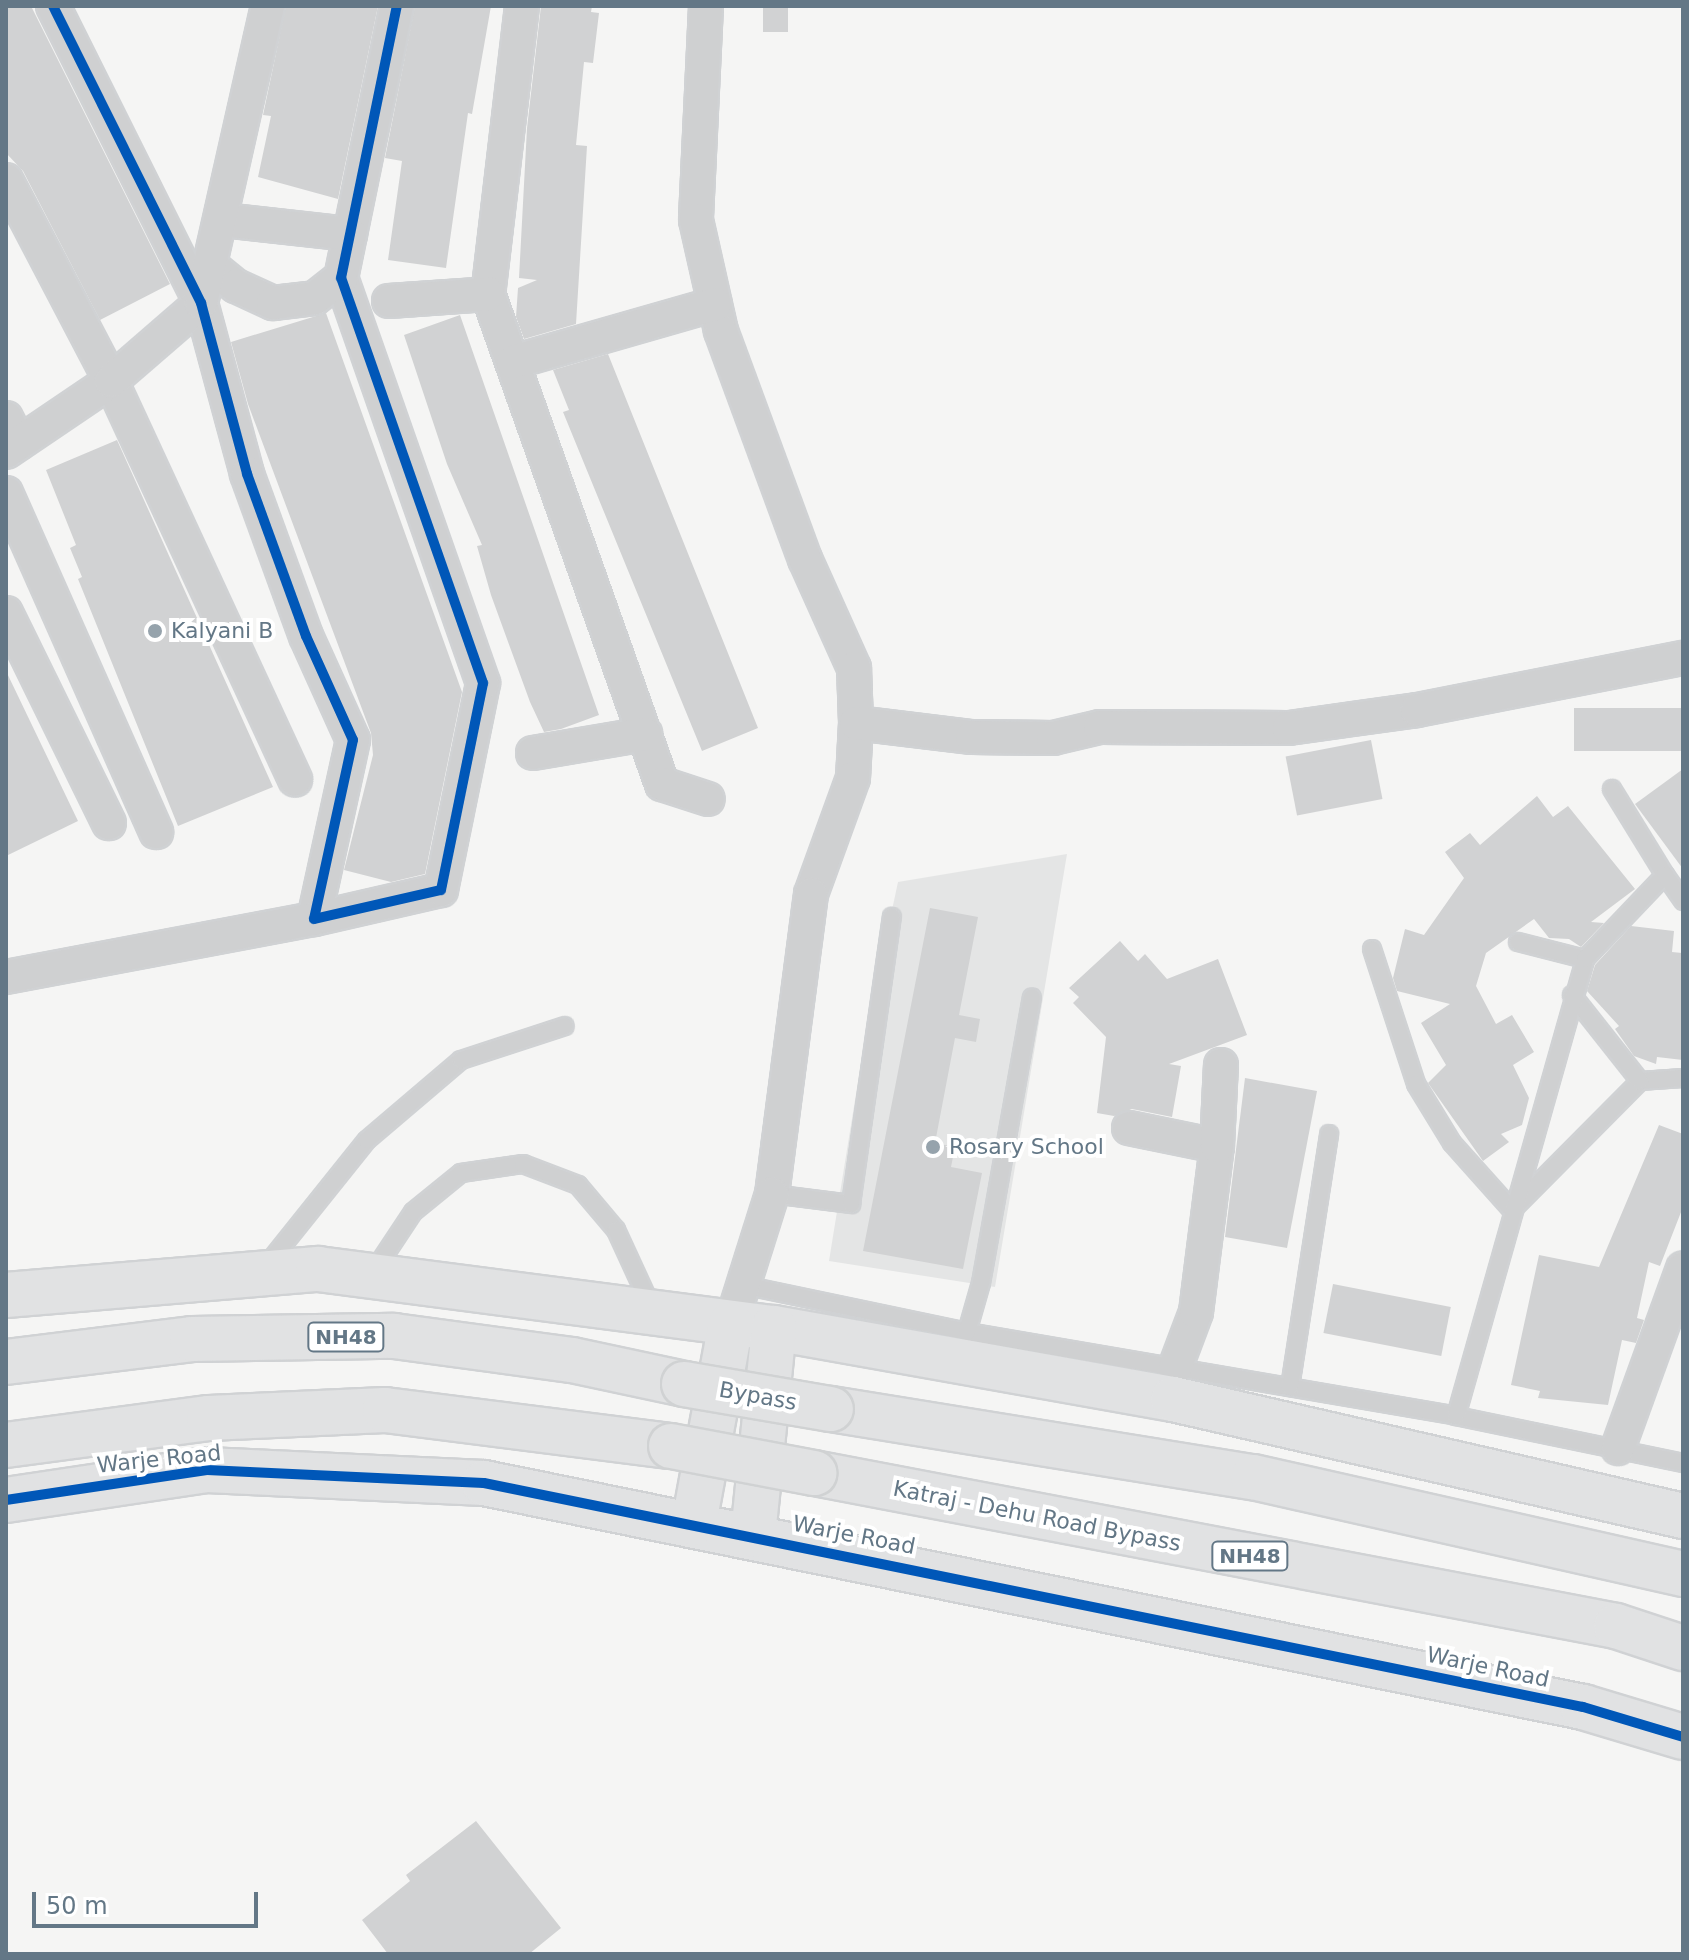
<!DOCTYPE html>
<style>
body{margin:0}
#map{position:relative;width:1689px;height:1960px;overflow:hidden;background:#f5f5f4;font-family:"DejaVu Sans",sans-serif}
div>[style]{position:absolute}
.built>*{inset:0;background:#e4e5e5}
.building>*{inset:0;background:#d1d2d3;transform-origin:0 0}
.roads{filter:drop-shadow(2px 0 #d0d2d4) drop-shadow(-2px 0 #d0d2d4) drop-shadow(0 2px #d0d2d4) drop-shadow(0 -2px #d0d2d4)}
.lane>*{height:16px;margin:-8px;padding:0 8px;transform-origin:8px;border-radius:8px;background:#cfd0d1}
.street>*{height:32px;margin:-16px;padding:0 16px;transform-origin:16px;border-radius:16px;background:#cfd0d1}
.secondary>*{height:44px;margin:-22px;padding:0 22px;transform-origin:22px;border-radius:22px;background:#e1e2e3}
.highway>*{height:44px;margin:-22px;padding:0 22px;transform-origin:22px;border-radius:22px;background:#e1e2e3}
.bridges{filter:drop-shadow(2px 0 #d0d2d3) drop-shadow(-2px 0 #d0d2d3) drop-shadow(0 2px #d0d2d3) drop-shadow(0 -2px #d0d2d3)}
.highway-bridge>*{height:44px;margin:-22px;padding:0 22px;transform-origin:22px;border-radius:22px;background:#e1e2e3}
.cycleway>*{height:10px;margin:-5px;padding:0 5px;transform-origin:5px;border-radius:5px;background:#0057b8}
.dots>*{width:22px;height:22px;translate:-50% -50%;box-sizing:border-box;border:4px solid #fff;border-radius:50%}
span{translate:-50% -50%;white-space:nowrap;text-align:center;line-height:1.15;-webkit-text-stroke:8px #fff;paint-order:stroke}
.shield-label span{padding:2px 6px;background:#fff;border:2px solid;border-radius:6px;-webkit-text-stroke-width:0}
.shield-label{font-size:20px;color:#637786;font-weight:700}
.poi-label{font-size:22px;color:#637786}
.left{translate:0 -50%;text-align:left}
.street-label{font-size:22px;color:#637786}
.frame{position:absolute;inset:0;border:8px solid #637786;pointer-events:none}
.scale{position:absolute;left:32px;top:1892px;width:226px;height:36px;box-sizing:border-box;border:4px solid #637786;border-top:0;padding-left:10px;font-size:24px;line-height:28px;white-space:nowrap;color:#637786;-webkit-text-stroke:6px #fff;paint-order:stroke}
</style>
<div id="map">
<div class="built">
<i style="clip-path:polygon(1067px 854px,995px 1287px,829px 1261px,866px 1032px,898px 882px)"></i>
</div>
<div class="building">
<i style="clip-path:polygon(6px 6px,31px 6px,170px 284px,100px 320px,23px 171px,6px 153px)"></i>
<i style="clip-path:polygon(286px 6px,378px 6px,338px 199px,258px 177px,271px 116px,263px 115px)"></i>
<i style="clip-path:polygon(415px 6px,491px 6px,472px 114px,468px 113px,446px 268px,388px 260px,402px 161px,385px 158px)"></i>
<i style="clip-path:polygon(541px 6px,592px 6px,591px 12px,599px 13px,593px 63px,584px 62px,576px 145px,587px 146px,576px 324px,524px 339px,516px 317px,518px 288px,537px 280px,519px 278px,527px 128px)"></i>
<i style="left:763px;top:6px;width:25px;height:26px"></i>
<i style="clip-path:polygon(326px 313px,462px 692px,425px 874px,391px 882px,344px 870px,373px 755px,371px 733px,248px 404px,231px 342px)"></i>
<i style="clip-path:polygon(460px 315px,599px 715px,561px 729px,544px 732px,530px 702px,491px 595px,477px 546px,482px 545px,447px 464px,404px 335px)"></i>
<i style="clip-path:polygon(608px 354px,758px 728px,702px 751px,563px 412px,569px 410px,553px 370px)"></i>
<i style="clip-path:polygon(117px 440px,273px 787px,178px 826px,78px 579px,82px 577px,70px 548px,76px 545px,46px 470px)"></i>
<i style="clip-path:polygon(6px 671px,78px 821px,6px 856px)"></i>
<i style="left:1683px;top:708px;width:43px;height:109px;rotate:90deg"></i>
<i style="left:1371px;top:740px;width:60px;height:87px;rotate:79deg"></i>
<i style="clip-path:polygon(1683px 769px,1683px 869px,1635px 804px)"></i>
<i style="clip-path:polygon(1537px 796px,1553px 817px,1568px 806px,1635px 889px,1591px 922px,1604px 923px,1581px 947px,1569px 939px,1549px 938px,1534px 919px,1486px 953px,1476px 986px,1496px 1024px,1512px 1015px,1534px 1052px,1513px 1065px,1529px 1098px,1522px 1125px,1501px 1134px,1509px 1142px,1483px 1161px,1428px 1083px,1446px 1065px,1421px 1023px,1450px 1004px,1397px 991px,1393px 978px,1405px 929px,1424px 935px,1464px 878px,1445px 852px,1470px 833px,1480px 845px)"></i>
<i style="clip-path:polygon(930px 908px,978px 917px,959px 1015px,980px 1019px,976px 1042px,955px 1038px,935px 1143px,955px 1147px,951px 1167px,982px 1173px,963px 1269px,863px 1251px)"></i>
<i style="clip-path:polygon(1631px 926px,1674px 931px,1672px 952px,1682px 953px,1683px 1060px,1657px 1057px,1656px 1064px,1634px 1056px,1615px 1029px,1619px 1026px,1587px 991px,1595px 965px)"></i>
<i style="clip-path:polygon(1120px 941px,1138px 961px,1145px 954px,1167px 979px,1218px 959px,1247px 1035px,1169px 1064px,1181px 1066px,1172px 1117px,1132px 1109px,1114px 1116px,1097px 1113px,1106px 1037px,1073px 1003px,1079px 997px,1069px 988px)"></i>
<i style="clip-path:polygon(1245px 1078px,1317px 1091px,1287px 1248px,1225px 1237px)"></i>
<i style="clip-path:polygon(1659px 1125px,1683px 1134px,1683px 1207px,1660px 1266px,1649px 1262px,1637px 1318px,1644px 1320px,1636px 1343px,1622px 1340px,1608px 1405px,1538px 1398px,1540px 1391px,1511px 1385px,1539px 1255px,1599px 1267px)"></i>
<i style="left:1333px;top:1284px;width:120px;height:50px;rotate:11deg"></i>
<i style="clip-path:polygon(476px 1821px,561px 1928px,529px 1954px,388px 1954px,362px 1920px,410px 1881px,406px 1875px)"></i>
</div>
<div class="roads">
<div class="lane">
<i style="left:1612px;top:789px;width:101px;rotate:58.4deg"></i>
<i style="left:1518px;top:942px;width:69px;rotate:14.2deg"></i>
<i style="left:1372px;top:949px;width:142px;rotate:71.9deg"></i>
<i style="left:1416px;top:1084px;width:69px;rotate:58.6deg"></i>
<i style="left:1452px;top:1143px;width:90px;rotate:48.2deg"></i>
<i style="left:1512px;top:1210px;width:182px;rotate:-45.2deg"></i>
<i style="left:1640px;top:1081px;width:43px;rotate:-4deg"></i>
<i style="left:1572px;top:995px;width:110px;rotate:51.7deg"></i>
<i style="left:772px;top:1194px;width:80px;rotate:7.2deg"></i>
<i style="left:851px;top:1204px;width:290px;rotate:-81.9deg"></i>
<i style="left:266px;top:1266px;width:161px;rotate:-51.3deg"></i>
<i style="left:367px;top:1140px;width:123px;rotate:-40.4deg"></i>
<i style="left:461px;top:1060px;width:109px;rotate:-18.1deg"></i>
<i style="left:372px;top:1274px;width:74px;rotate:-56.5deg"></i>
<i style="left:413px;top:1212px;width:62px;rotate:-39.1deg"></i>
<i style="left:461px;top:1173px;width:63px;rotate:-8.3deg"></i>
<i style="left:523px;top:1164px;width:59px;rotate:20.9deg"></i>
<i style="left:578px;top:1185px;width:59px;rotate:49.8deg"></i>
<i style="left:616px;top:1230px;width:84px;rotate:65.3deg"></i>
<i style="left:743px;top:1285px;width:229px;rotate:11.8deg"></i>
<i style="left:967px;top:1332px;width:496px;rotate:9.7deg"></i>
<i style="left:1456px;top:1416px;width:232px;rotate:11.7deg"></i>
<i style="left:967px;top:1332px;width:51px;rotate:-74.1deg"></i>
<i style="left:981px;top:1283px;width:290px;rotate:-79.9deg"></i>
<i style="left:1290px;top:1387px;width:256px;rotate:-81.2deg"></i>
<i style="left:1456px;top:1416px;width:475px;rotate:-74.2deg"></i>
<i style="left:1585px;top:959px;width:116px;rotate:-46.4deg"></i>
<i style="left:1665px;top:875px;width:32px;rotate:55deg"></i>
</div>
<div class="street">
<i style="left:53px;top:6px;width:332px;rotate:63.5deg"></i>
<i style="left:201px;top:303px;width:177px;rotate:74.9deg"></i>
<i style="left:247px;top:474px;width:172px;rotate:70deg"></i>
<i style="left:306px;top:636px;width:114px;rotate:65.7deg"></i>
<i style="left:353px;top:740px;width:183px;rotate:102.3deg"></i>
<i style="left:314px;top:919px;width:130px;rotate:-12.9deg"></i>
<i style="left:441px;top:890px;width:211px;rotate:-78.5deg"></i>
<i style="left:483px;top:683px;width:429px;rotate:-109.3deg"></i>
<i style="left:341px;top:278px;width:278px;rotate:-78.4deg"></i>
<i style="left:522px;top:6px;width:290px;rotate:96.7deg"></i>
<i style="left:488px;top:294px;width:520px;rotate:70.45deg"></i>
<i style="left:662px;top:784px;width:48px;rotate:18.1deg"></i>
<i style="left:706px;top:6px;width:214px;rotate:92.7deg"></i>
<i style="left:696px;top:220px;width:114px;rotate:77.3deg"></i>
<i style="left:721px;top:331px;width:243px;rotate:69.8deg"></i>
<i style="left:805px;top:559px;width:120px;rotate:65.8deg"></i>
<i style="left:854px;top:668px;width:55px;rotate:87.9deg"></i>
<i style="left:856px;top:723px;width:55px;rotate:93.1deg"></i>
<i style="left:853px;top:778px;width:123px;rotate:109.9deg"></i>
<i style="left:811px;top:894px;width:303px;rotate:97.4deg"></i>
<i style="left:772px;top:1194px;width:136px;rotate:107.5deg"></i>
<i style="left:6px;top:180px;width:227px;rotate:62.4deg"></i>
<i style="left:111px;top:381px;width:439px;rotate:65.2deg"></i>
<i style="left:223px;top:220px;width:128px;rotate:6.3deg"></i>
<i style="left:211px;top:266px;width:32px;rotate:39deg"></i>
<i style="left:236px;top:286px;width:41px;rotate:24.7deg"></i>
<i style="left:273px;top:303px;width:42px;rotate:-6.8deg"></i>
<i style="left:315px;top:298px;width:33px;rotate:-38deg"></i>
<i style="left:389px;top:301px;width:99px;rotate:-4deg"></i>
<i style="left:513px;top:362px;width:210px;rotate:-16deg"></i>
<i style="left:6px;top:418px;width:28px;rotate:63deg"></i>
<i style="left:6px;top:452px;width:127px;rotate:-34.1deg"></i>
<i style="left:111px;top:381px;width:119px;rotate:-40.9deg"></i>
<i style="left:201px;top:303px;width:304px;rotate:-77.3deg"></i>
<i style="left:6px;top:493px;width:371px;rotate:66.1deg"></i>
<i style="left:6px;top:613px;width:234px;rotate:63.9deg"></i>
<i style="left:856px;top:723px;width:117px;rotate:6.9deg"></i>
<i style="left:972px;top:737px;width:81px;rotate:0.7deg"></i>
<i style="left:1053px;top:738px;width:48px;rotate:-13.2deg"></i>
<i style="left:1100px;top:727px;width:189px;rotate:0.3deg"></i>
<i style="left:1289px;top:728px;width:129px;rotate:-8deg"></i>
<i style="left:1417px;top:710px;width:271px;rotate:-11.1deg"></i>
<i style="left:533px;top:753px;width:114px;rotate:-9.6deg"></i>
<i style="left:6px;top:977px;width:313px;rotate:-10.7deg"></i>
<i style="left:1129px;top:1128px;width:90px;rotate:11.6deg"></i>
<i style="left:1175px;top:1368px;width:60px;rotate:-69.4deg"></i>
<i style="left:1196px;top:1312px;width:167px;rotate:-82.8deg"></i>
<i style="left:1217px;top:1146px;width:81px;rotate:-87.2deg"></i>
<i style="left:1618px;top:1448px;width:191px;rotate:-70.1deg"></i>
</div>
<div class="secondary">
<i style="left:6px;top:1295px;width:313px;rotate:-4.8deg"></i>
<i style="left:318px;top:1269px;width:460px;rotate:7.4deg"></i>
<i style="left:774px;top:1328px;width:405px;rotate:10.1deg"></i>
<i style="left:1173px;top:1399px;width:523px;rotate:12.92deg"></i>
<i style="left:6px;top:1500px;width:203px;rotate:-8.5deg"></i>
<i style="left:207px;top:1470px;width:277px;rotate:2.7deg"></i>
<i style="left:484px;top:1483px;width:1122px;rotate:11.52deg"></i>
<i style="left:1583px;top:1707px;width:104px;rotate:16.7deg"></i>
<i style="left:694px;top:1523px;width:202px;rotate:-79.5deg"></i>
<i style="left:753px;top:1535px;width:208px;rotate:-84.2deg"></i>
</div>
<div class="highway">
<i style="left:6px;top:1362px;width:187px;rotate:-7deg"></i>
<i style="left:192px;top:1339px;width:202px;rotate:-0.9deg"></i>
<i style="left:394px;top:1336px;width:180px;rotate:7.7deg"></i>
<i style="left:572px;top:1360px;width:115px;rotate:12.1deg"></i>
<i style="left:831px;top:1409px;width:427px;rotate:9.2deg"></i>
<i style="left:1253px;top:1477px;width:441px;rotate:12.7deg"></i>
<i style="left:6px;top:1445px;width:205px;rotate:-7.6deg"></i>
<i style="left:209px;top:1418px;width:176px;rotate:-2.6deg"></i>
<i style="left:385px;top:1410px;width:288px;rotate:7.2deg"></i>
<i style="left:814px;top:1473px;width:816px;rotate:10.8deg"></i>
<i style="left:1616px;top:1626px;width:71px;rotate:18.2deg"></i>
</div>
</div>
<div class="bridges">
<div class="highway-bridge">
<i style="left:684px;top:1384px;width:149px;rotate:9.7deg"></i>
<i style="left:671px;top:1446px;width:146px;rotate:10.7deg"></i>
</div>
</div>
<div class="cycleway">
<i style="left:53px;top:6px;width:332px;rotate:63.5deg"></i>
<i style="left:201px;top:303px;width:177px;rotate:74.9deg"></i>
<i style="left:247px;top:474px;width:172px;rotate:70deg"></i>
<i style="left:306px;top:636px;width:114px;rotate:65.7deg"></i>
<i style="left:353px;top:740px;width:183px;rotate:102.3deg"></i>
<i style="left:314px;top:919px;width:130px;rotate:-12.9deg"></i>
<i style="left:441px;top:890px;width:211px;rotate:-78.5deg"></i>
<i style="left:483px;top:683px;width:429px;rotate:-109.3deg"></i>
<i style="left:341px;top:278px;width:278px;rotate:-78.4deg"></i>
<i style="left:6px;top:1500px;width:203px;rotate:-8.5deg"></i>
<i style="left:207px;top:1470px;width:277px;rotate:2.7deg"></i>
<i style="left:484px;top:1483px;width:1122px;rotate:11.52deg"></i>
<i style="left:1583px;top:1707px;width:104px;rotate:16.7deg"></i>
</div>
<div class="dots">
<i style="left:155px;top:631px;background:#96a3ac"></i>
<i style="left:933px;top:1147px;background:#96a3ac"></i>
</div>
<div class="shield-label">
<span style="left:346px;top:1337px">NH48</span>
<span style="left:1250px;top:1556px">NH48</span>
</div>
<div class="poi-label">
<span class="left" style="left:171px;top:631px">Kalyani B</span>
<span class="left" style="left:949px;top:1147px">Rosary School</span>
</div>
<div class="street-label">
<span style="left:758px;top:1396px;rotate:10deg">Bypass</span>
<span style="left:159px;top:1459px;rotate:-6deg">Warje Road</span>
<span style="left:1037px;top:1516px;rotate:11deg">Katraj - Dehu Road Bypass</span>
<span style="left:854px;top:1535px;rotate:11deg">Warje Road</span>
<span style="left:1488px;top:1667px;rotate:12deg">Warje Road</span>
</div>
<div class="frame"></div>
<div class="scale">50 m</div>
</div>
